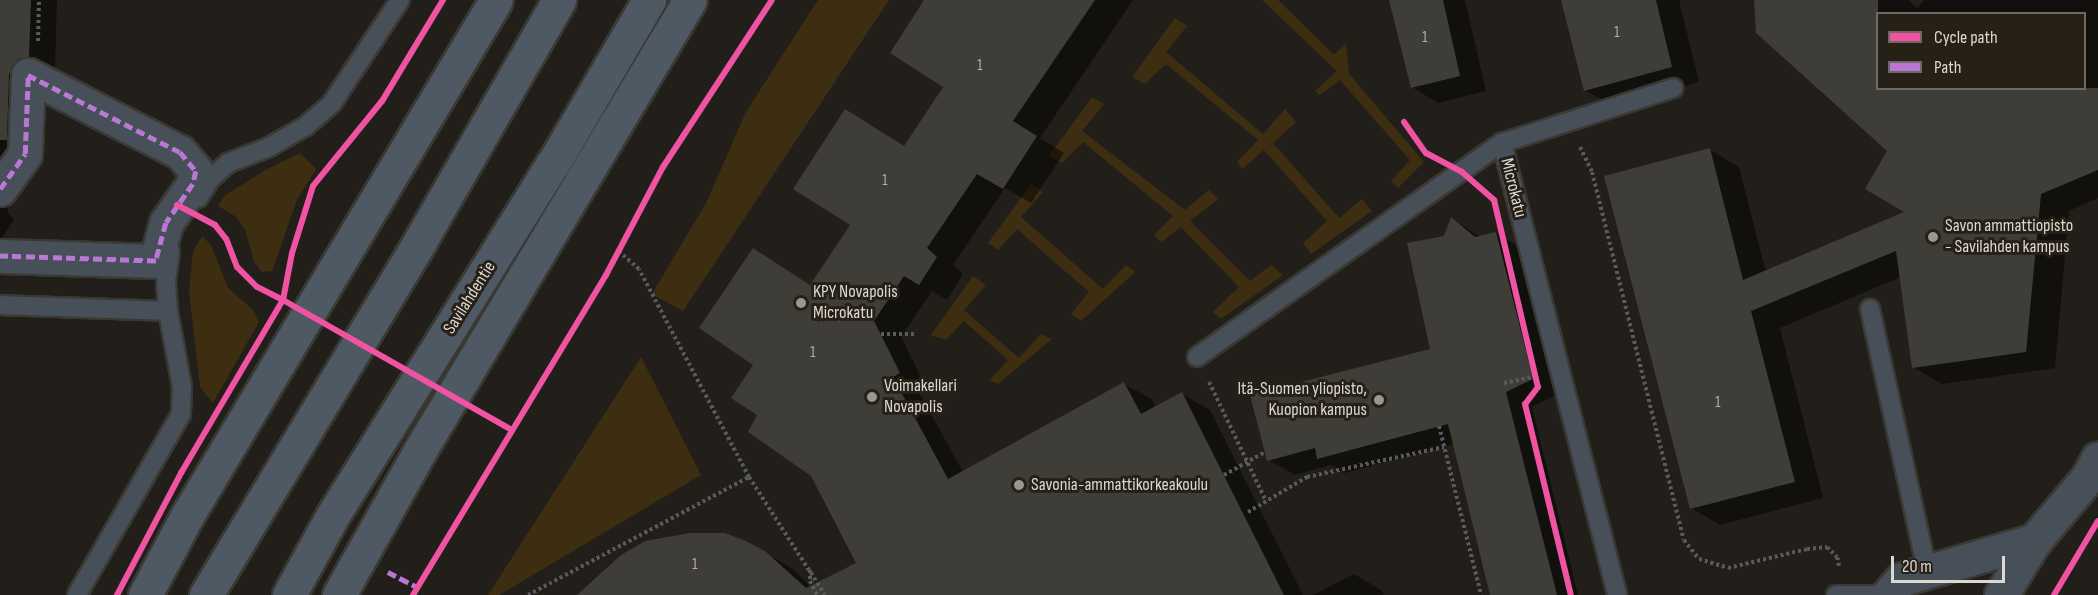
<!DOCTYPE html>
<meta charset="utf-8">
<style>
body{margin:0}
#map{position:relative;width:2098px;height:595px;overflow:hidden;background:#221f1a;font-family:"Sofia Sans Condensed",sans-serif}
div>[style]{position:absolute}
.green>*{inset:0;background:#3e2e11}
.shadow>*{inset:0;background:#0007}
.building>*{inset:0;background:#3f3d38}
.path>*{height:4px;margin-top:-2px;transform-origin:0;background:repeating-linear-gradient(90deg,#575b60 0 3px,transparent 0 6px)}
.roads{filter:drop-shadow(2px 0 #3b3934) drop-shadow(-2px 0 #3b3934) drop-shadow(0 2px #3b3934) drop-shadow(0 -2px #3b3934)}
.lane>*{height:18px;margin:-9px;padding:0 9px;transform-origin:9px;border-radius:9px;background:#475059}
.street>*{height:33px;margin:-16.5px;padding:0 16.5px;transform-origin:16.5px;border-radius:16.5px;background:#475059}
.primary>*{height:33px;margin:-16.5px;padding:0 16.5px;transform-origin:16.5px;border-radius:16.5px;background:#4e5963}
.quiet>*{height:4.5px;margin-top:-2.25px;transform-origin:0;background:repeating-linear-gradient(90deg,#ba77d6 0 9px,transparent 0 13.5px)}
.cycleway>*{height:6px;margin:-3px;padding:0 3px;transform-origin:3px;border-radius:3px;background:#f153a3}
.dots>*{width:16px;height:16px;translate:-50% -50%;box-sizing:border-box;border:3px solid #262017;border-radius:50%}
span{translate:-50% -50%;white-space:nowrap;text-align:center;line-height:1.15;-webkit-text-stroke:6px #262017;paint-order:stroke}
.number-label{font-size:15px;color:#b4b0ab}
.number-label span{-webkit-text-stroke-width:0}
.street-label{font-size:18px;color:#dbd7d1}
.poi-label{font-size:18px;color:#dbd7d1}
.left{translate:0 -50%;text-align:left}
.right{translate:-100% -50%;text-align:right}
.legend{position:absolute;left:1876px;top:12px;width:210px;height:78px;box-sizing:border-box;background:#262017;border:2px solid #6e6961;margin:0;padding:8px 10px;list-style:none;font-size:18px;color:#dbd7d1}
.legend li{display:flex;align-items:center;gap:12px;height:30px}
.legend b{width:30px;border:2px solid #6e6961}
.scale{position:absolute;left:1891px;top:556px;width:114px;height:27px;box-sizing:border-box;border:3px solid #dbd7d1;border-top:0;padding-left:8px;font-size:18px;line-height:21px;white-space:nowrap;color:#dbd7d1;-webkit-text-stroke:4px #262017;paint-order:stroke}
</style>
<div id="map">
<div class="green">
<i style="clip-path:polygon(818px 0,889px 0,683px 311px,652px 294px,706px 203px,746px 112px)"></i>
<i style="clip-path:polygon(1262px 0,1278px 0,1334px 55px,1346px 44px,1349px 74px,1424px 162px,1398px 188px,1391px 181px,1410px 160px,1340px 80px,1320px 95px,1315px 91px,1337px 71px)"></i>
<i style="clip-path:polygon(1175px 18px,1187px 26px,1166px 52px,1263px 134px,1285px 109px,1296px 122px,1273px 143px,1339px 218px,1362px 199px,1372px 211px,1311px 254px,1303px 243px,1327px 221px,1264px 150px,1242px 169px,1237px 162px,1258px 140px,1166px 64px,1145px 84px,1132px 77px)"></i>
<i style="clip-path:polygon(1092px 97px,1104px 104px,1082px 131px,1185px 210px,1209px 190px,1218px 199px,1190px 221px,1250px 281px,1271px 265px,1283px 275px,1221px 319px,1213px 312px,1239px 287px,1181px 227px,1161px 242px,1154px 235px,1173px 216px,1083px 142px,1062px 163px,1049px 156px)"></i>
<i style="clip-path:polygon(300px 153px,316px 169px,297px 200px,272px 271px,262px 272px,254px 262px,245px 229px,235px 216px,218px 206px,224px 196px,267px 169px)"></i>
<i style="clip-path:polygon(1031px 184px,1043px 192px,1021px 217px,1103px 289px,1126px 265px,1135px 272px,1081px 321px,1071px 314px,1089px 292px,1017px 229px,998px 250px,988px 243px)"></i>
<i style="clip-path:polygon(202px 236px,211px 245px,228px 288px,253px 310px,259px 322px,213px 403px,200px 387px,189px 291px,193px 252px)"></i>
<i style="clip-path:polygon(973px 276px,986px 285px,964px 310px,1019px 358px,1041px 334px,1052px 339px,998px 384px,990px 380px,1008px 360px,964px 321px,946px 340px,931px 335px)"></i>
<i style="clip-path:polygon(641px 357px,701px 475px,499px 595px,488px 595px)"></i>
</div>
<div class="shadow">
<i style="clip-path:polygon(0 0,57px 0,55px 71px,7px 202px,8px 212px,14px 220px,0 240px)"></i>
<i style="clip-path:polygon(926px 0,1133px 0,1040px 138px,1064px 153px,1031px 203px,1005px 188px,953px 265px,963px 274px,947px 300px,932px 291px,901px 337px,927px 389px,920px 394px,963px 472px,1124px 384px,1152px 399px,1156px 408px,1182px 394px,1210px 410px,1303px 595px,587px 595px,764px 552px,793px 569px,811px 587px,858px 563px,812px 475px,759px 415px,753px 250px,812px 286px,945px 87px)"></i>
<i style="clip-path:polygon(1391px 0,1465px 0,1486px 91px,1438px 103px,1412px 87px)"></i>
<i style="clip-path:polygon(1562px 0,1679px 0,1699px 82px,1613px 106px,1585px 90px)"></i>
<i style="clip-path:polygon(evenodd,1755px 0,1908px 0,1917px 8px,1924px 0,2098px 0,2098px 198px,2069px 211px,2055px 368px,1942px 384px,1913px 367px,1901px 277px,1780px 328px,1823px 498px,1720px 525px,1691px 508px,1710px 150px,1739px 167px,1766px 272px,1907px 213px,1889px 150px,1755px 0,1878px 14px,2084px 14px,2084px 88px,1878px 88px,1878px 14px)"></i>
<i style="clip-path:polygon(1452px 219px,1481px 237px,1496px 233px,1522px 248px,1558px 394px,1532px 407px,1578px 595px,1492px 595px,1454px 444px,1345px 473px,1331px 465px,1295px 475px,1269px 460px,1432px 350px,1445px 237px)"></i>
<i style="clip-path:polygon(1354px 574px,1381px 590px,1384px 595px,1313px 595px)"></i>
</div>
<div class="building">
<i style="clip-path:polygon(0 0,31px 0,29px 57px,18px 59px,9px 74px,7px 140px,0 140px)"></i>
<i style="clip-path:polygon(924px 0,1095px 0,1013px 121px,1037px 136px,1003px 189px,977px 174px,927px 248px,937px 257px,919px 285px,904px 276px,874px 321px,900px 373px,893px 377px,948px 479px,1124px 382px,1141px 414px,1182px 392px,1284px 595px,577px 595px,621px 555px,645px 541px,690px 533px,725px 533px,746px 541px,765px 551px,806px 588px,856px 563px,811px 476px,748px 432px,757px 415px,731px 398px,753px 365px,699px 328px,753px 248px,810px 285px,850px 225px,793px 189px,845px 109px,904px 146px,943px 87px,890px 53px)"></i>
<i style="clip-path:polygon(1389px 0,1443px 0,1460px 76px,1411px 88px)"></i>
<i style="clip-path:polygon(1561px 0,1656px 0,1672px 67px,1584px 91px)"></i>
<i style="clip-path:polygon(1754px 0,1878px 0,1878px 88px,2098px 88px,2098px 170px,2041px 194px,2026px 352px,1912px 368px,1896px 251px,1751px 311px,1795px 482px,1690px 509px,1604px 176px,1710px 148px,1743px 280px,1904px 212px,1865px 189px,1887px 151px,1756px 33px)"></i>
<i style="clip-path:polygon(1451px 217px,1475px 237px,1496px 232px,1533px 379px,1506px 392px,1557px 595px,1490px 595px,1448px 424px,1317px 459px,1315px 448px,1267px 461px,1250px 395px,1430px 349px,1407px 243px,1444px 236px)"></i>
</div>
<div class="path">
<i style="left:38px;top:41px;width:41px;rotate:-88.6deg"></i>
<i style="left:1580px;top:147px;width:28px;rotate:64deg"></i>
<i style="left:1592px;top:172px;width:379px;rotate:76deg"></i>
<i style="left:1684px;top:540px;width:24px;rotate:52deg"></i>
<i style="left:1699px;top:559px;width:30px;rotate:17deg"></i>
<i style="left:1728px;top:568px;width:81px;rotate:-13.5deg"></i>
<i style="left:1807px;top:549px;width:20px;rotate:-6deg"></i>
<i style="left:1827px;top:547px;width:14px;rotate:45deg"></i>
<i style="left:1837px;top:557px;width:9px;rotate:77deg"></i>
<i style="left:881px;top:334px;width:33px"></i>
<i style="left:1209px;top:382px;width:132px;rotate:64.4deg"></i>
<i style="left:1504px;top:383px;width:29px;rotate:-12deg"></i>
<i style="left:1439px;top:426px;width:174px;rotate:76deg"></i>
<i style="left:1224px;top:475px;width:47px;rotate:-29.3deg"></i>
<i style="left:749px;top:477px;width:140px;rotate:57.2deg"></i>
<i style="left:1248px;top:512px;width:69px;rotate:-30.7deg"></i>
<i style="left:1307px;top:477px;width:140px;rotate:-12.4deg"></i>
<i style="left:810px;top:570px;width:11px;rotate:90deg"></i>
<i style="left:810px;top:581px;width:16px;rotate:63deg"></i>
<i style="left:528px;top:595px;width:251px;rotate:-28.1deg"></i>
<i style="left:749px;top:477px;width:235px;rotate:-117.9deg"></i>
<i style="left:639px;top:269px;width:28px;rotate:-139deg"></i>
</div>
<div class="roads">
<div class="lane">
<i style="left:1502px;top:143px;width:180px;rotate:-17.8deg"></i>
<i style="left:198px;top:198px;width:24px;rotate:-57deg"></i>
<i style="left:211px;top:178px;width:23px;rotate:-41deg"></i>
<i style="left:228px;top:163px;width:44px;rotate:-21.3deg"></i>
<i style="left:269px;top:147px;width:43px;rotate:-29.6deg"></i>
<i style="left:306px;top:126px;width:35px;rotate:-41deg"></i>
<i style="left:332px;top:103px;width:123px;rotate:-56.6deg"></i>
<i style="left:0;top:305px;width:168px;rotate:2deg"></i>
<i style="left:1870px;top:309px;width:268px;rotate:77.7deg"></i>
<i style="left:1197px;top:357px;width:373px;rotate:-35.1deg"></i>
<i style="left:1502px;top:143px;width:466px;rotate:75.7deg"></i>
<i style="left:77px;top:595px;width:209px;rotate:-60.1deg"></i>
<i style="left:181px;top:414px;width:27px;rotate:-88deg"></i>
<i style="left:182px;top:387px;width:77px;rotate:-100.4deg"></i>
<i style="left:168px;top:311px;width:30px;rotate:-94deg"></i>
<i style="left:166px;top:281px;width:30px;rotate:-82deg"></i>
<i style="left:1836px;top:595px;width:36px"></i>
</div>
<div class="street">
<i style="left:0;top:189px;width:43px;rotate:-54.5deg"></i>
<i style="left:25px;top:154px;width:79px;rotate:-87.8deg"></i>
<i style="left:28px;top:75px;width:170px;rotate:26.9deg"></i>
<i style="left:180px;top:152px;width:25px;rotate:50deg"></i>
<i style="left:196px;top:171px;width:13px;rotate:103deg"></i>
<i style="left:193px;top:184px;width:47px;rotate:124.7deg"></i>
<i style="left:166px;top:223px;width:39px;rotate:105deg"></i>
<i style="left:156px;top:261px;width:156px;rotate:-178.2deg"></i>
<i style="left:1888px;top:595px;width:21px;rotate:-49deg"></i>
<i style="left:1902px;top:579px;width:139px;rotate:-16.3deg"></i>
<i style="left:2035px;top:540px;width:82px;rotate:-49.9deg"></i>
<i style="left:2088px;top:477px;width:21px;rotate:-62deg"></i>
<i style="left:2001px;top:595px;width:65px;rotate:-58.3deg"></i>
</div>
<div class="primary">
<i style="left:145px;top:595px;width:89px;rotate:-62deg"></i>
<i style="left:187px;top:516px;width:601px;rotate:-59.09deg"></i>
<i style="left:206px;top:595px;width:414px;rotate:-58.8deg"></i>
<i style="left:420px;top:241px;width:278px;rotate:-60deg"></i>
<i style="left:289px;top:595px;width:91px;rotate:-61.2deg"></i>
<i style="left:333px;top:515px;width:416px;rotate:-58deg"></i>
<i style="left:554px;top:162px;width:188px;rotate:-59.6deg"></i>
<i style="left:339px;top:595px;width:176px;rotate:-60.7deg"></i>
<i style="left:425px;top:442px;width:515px;rotate:-59.06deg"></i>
</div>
</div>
<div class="quiet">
<i style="left:0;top:189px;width:43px;rotate:-54.5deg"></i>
<i style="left:25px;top:154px;width:79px;rotate:-87.8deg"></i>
<i style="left:28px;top:75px;width:170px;rotate:26.9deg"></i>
<i style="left:180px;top:152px;width:25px;rotate:50deg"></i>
<i style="left:196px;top:171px;width:13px;rotate:103deg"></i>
<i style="left:193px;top:184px;width:47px;rotate:124.7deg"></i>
<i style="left:166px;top:223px;width:39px;rotate:105deg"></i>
<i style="left:156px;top:261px;width:156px;rotate:-178.2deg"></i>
<i style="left:388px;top:572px;width:34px;rotate:27deg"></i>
</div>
<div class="cycleway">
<i style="left:443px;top:0;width:118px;rotate:121.1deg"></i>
<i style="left:382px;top:101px;width:109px;rotate:129.1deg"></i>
<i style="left:313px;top:186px;width:70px;rotate:107.4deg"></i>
<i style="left:292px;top:253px;width:48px;rotate:100.8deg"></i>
<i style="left:283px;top:300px;width:263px;rotate:29.6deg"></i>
<i style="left:1404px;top:122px;width:38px;rotate:55deg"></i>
<i style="left:1426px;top:153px;width:41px;rotate:27.8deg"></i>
<i style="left:1462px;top:172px;width:43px;rotate:41.2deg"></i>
<i style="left:1494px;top:200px;width:192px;rotate:76.8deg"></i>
<i style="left:1538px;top:387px;width:21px;rotate:127deg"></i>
<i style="left:1525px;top:404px;width:196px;rotate:76.5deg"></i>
<i style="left:117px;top:595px;width:138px;rotate:-62.3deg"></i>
<i style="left:181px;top:473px;width:201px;rotate:-59.5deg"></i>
<i style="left:283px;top:300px;width:29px;rotate:-153deg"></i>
<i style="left:257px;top:287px;width:28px;rotate:-135deg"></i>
<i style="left:237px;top:267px;width:30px;rotate:-111deg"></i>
<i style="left:226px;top:239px;width:18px;rotate:-128deg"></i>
<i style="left:215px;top:225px;width:43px;rotate:-152.2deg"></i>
<i style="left:413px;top:595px;width:374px;rotate:-58.9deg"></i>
<i style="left:606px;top:275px;width:122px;rotate:-62.2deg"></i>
<i style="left:663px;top:167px;width:199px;rotate:-56.9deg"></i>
<i style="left:2054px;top:595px;width:86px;rotate:-59.3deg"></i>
</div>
<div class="dots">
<i style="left:1933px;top:237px;background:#9a9791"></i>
<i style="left:801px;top:303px;background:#9a9791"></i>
<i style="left:872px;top:397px;background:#9a9791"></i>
<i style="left:1379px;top:400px;background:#9a9791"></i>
<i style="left:1019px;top:485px;background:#9a9791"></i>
</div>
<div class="number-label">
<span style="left:1617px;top:33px">1</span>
<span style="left:1425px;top:38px">1</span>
<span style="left:980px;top:66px">1</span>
<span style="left:885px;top:181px">1</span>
<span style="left:813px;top:353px">1</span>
<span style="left:1718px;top:403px">1</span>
<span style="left:695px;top:565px">1</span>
</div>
<div class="street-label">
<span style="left:1513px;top:188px;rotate:76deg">Microkatu</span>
<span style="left:470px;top:298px;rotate:-58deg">Savilahdentie</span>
</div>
<div class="poi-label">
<span class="left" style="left:1945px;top:237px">Savon ammattiopisto<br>- Savilahden kampus</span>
<span class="left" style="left:813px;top:303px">KPY Novapolis<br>Microkatu</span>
<span class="left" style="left:884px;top:397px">Voimakellari<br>Novapolis</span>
<span class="right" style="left:1367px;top:400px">Itä-Suomen yliopisto,<br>Kuopion kampus</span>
<span class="left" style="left:1031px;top:485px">Savonia-ammattikorkeakoulu</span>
</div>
<ul class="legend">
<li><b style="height:8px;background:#f153a3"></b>Cycle path</li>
<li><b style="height:8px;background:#ba77d6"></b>Path</li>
</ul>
<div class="scale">20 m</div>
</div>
